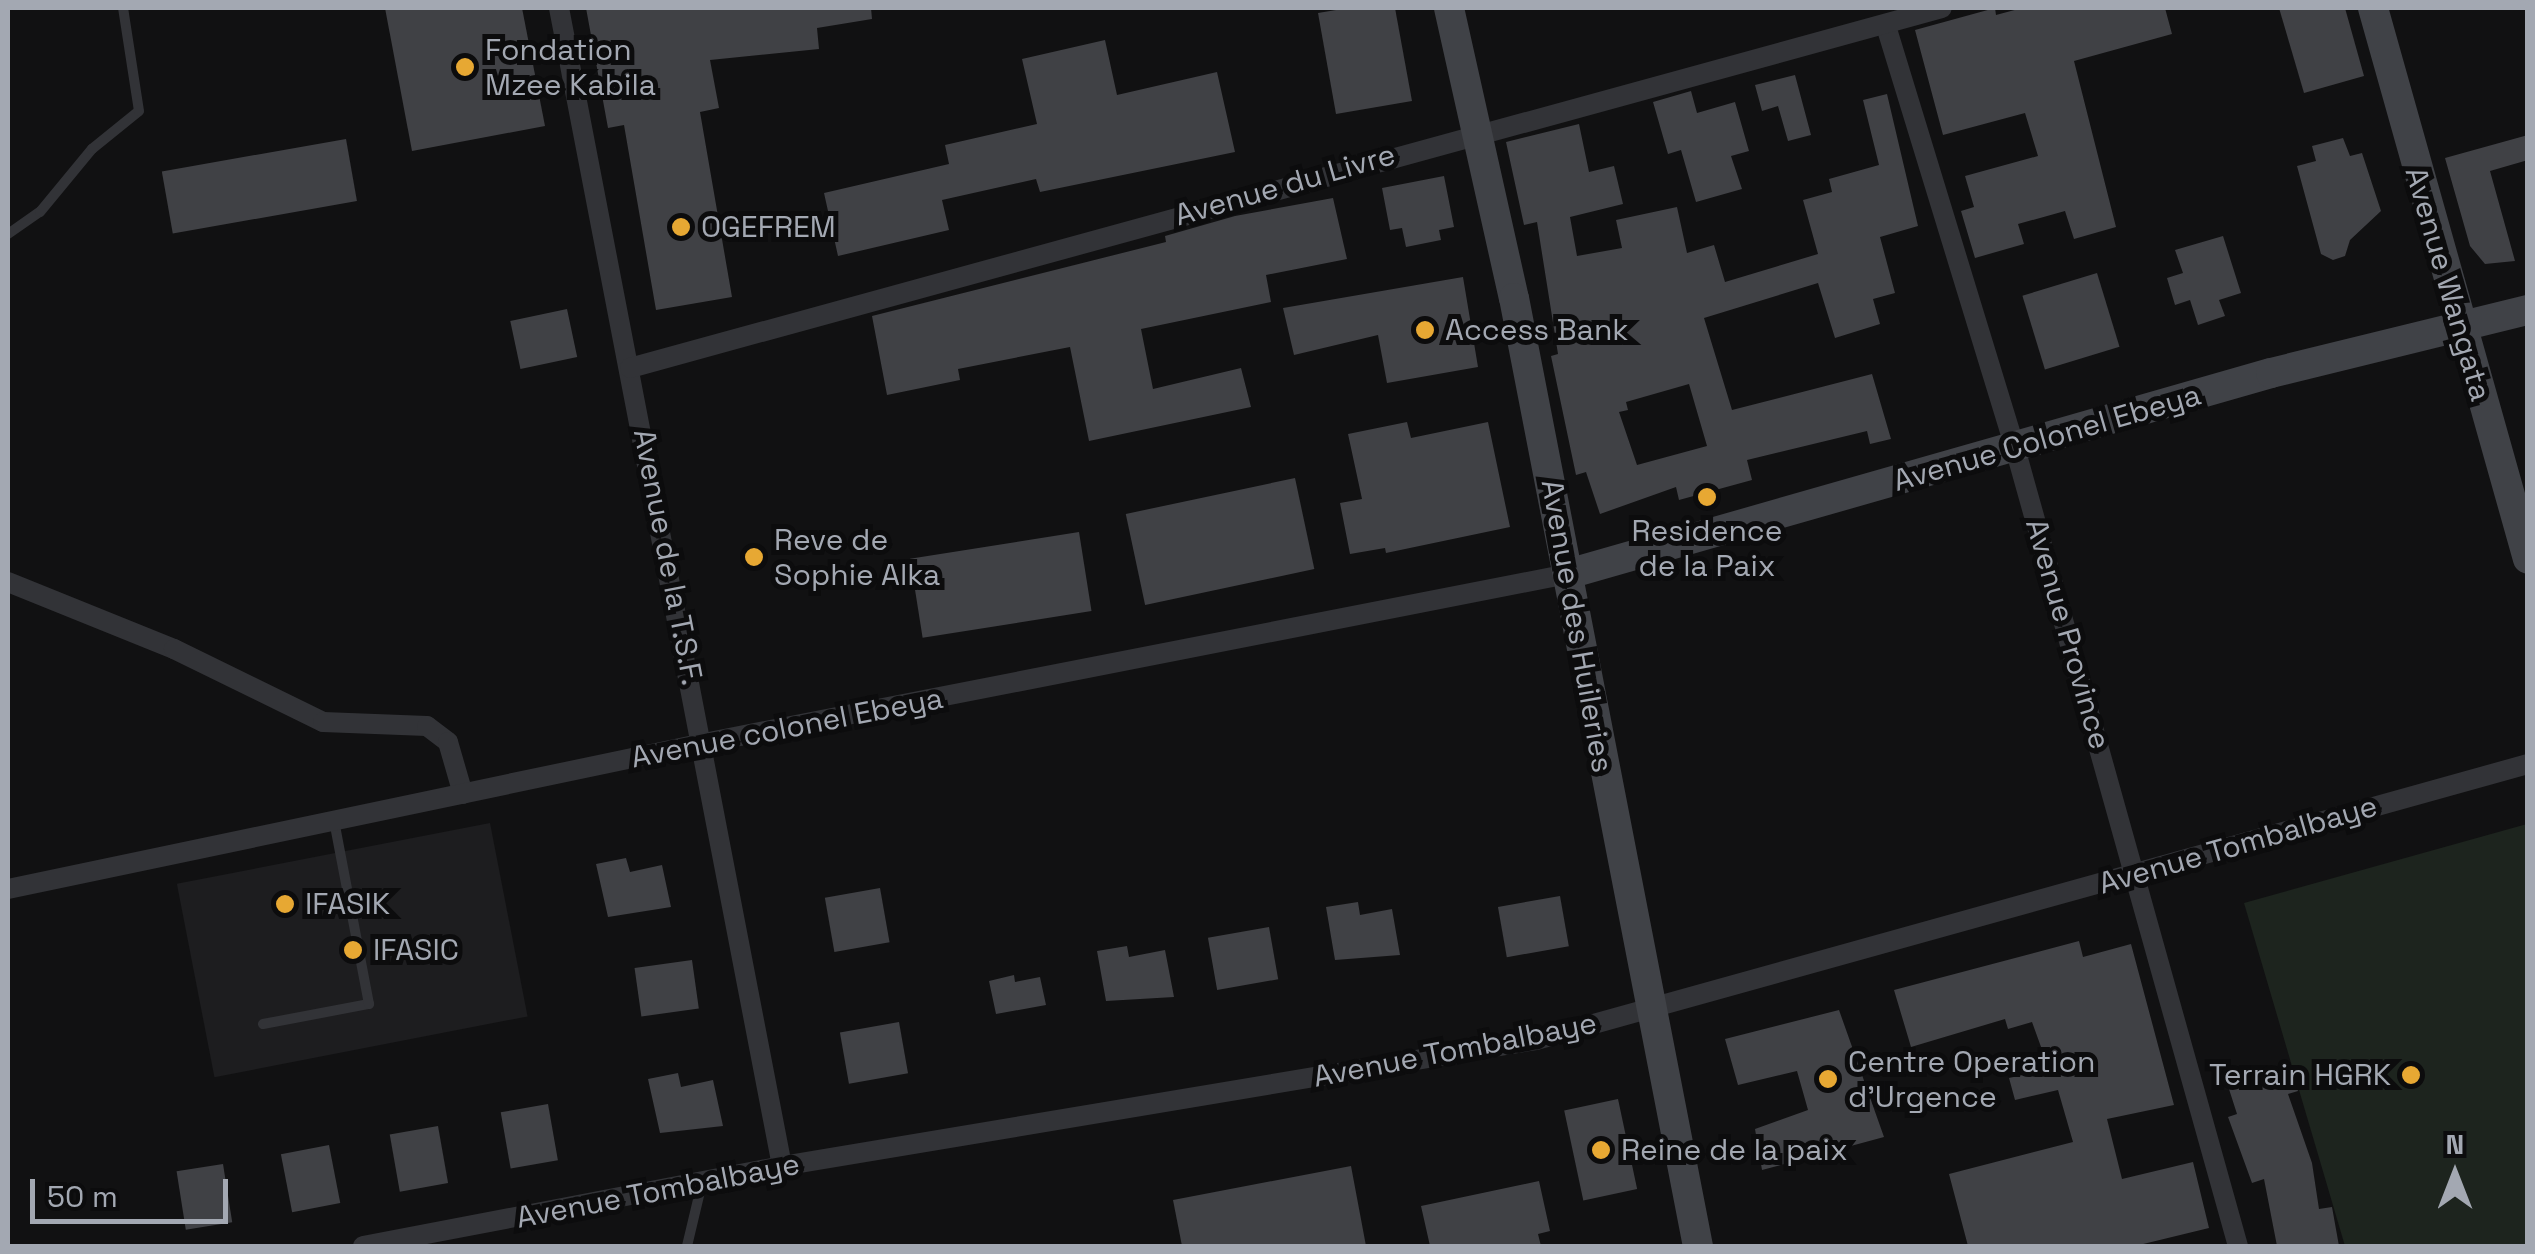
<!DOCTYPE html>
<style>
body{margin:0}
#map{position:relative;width:2535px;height:1254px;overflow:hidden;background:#111112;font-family:"Space Grotesk",sans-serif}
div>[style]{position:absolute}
.built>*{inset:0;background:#1d1d1f;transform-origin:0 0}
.green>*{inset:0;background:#1d241e}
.building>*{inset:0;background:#404145;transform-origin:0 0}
.lane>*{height:10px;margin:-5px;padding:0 5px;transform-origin:5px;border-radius:5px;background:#323337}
.street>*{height:20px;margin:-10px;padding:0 10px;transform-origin:10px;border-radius:10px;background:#323337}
.secondary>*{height:30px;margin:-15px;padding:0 15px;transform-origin:15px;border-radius:15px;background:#404247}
.dots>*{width:28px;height:28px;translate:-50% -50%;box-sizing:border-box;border:5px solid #0c0c0d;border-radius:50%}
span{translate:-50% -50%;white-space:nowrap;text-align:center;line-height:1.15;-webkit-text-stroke:10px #0c0c0d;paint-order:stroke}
.poi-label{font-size:30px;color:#a3a8b2}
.left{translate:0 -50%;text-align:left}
.right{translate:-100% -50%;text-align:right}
.street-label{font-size:30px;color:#a3a8b2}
.frame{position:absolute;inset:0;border:10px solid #a3a8b2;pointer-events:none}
.north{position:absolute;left:2405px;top:1124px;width:100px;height:100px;-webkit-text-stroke:8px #0c0c0d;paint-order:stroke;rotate:0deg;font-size:28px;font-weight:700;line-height:40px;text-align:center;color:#a3a8b2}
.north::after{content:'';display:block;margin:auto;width:35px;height:45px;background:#a3a8b2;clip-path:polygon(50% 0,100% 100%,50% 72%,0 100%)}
.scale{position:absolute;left:30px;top:1179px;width:198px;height:45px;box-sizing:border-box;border:5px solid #a3a8b2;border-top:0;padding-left:12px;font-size:30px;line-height:35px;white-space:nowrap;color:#a3a8b2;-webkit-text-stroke:8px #0c0c0d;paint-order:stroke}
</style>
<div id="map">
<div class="built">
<i style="left:490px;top:823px;width:197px;height:319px;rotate:79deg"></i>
</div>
<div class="green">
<i style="clip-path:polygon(2527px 824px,2527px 1246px,2345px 1246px,2244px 903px)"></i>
</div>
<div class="building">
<i style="clip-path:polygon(385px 8px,522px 8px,545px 126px,412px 151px)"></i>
<i style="clip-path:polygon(586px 8px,871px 8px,872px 19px,817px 28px,819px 49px,710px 60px,719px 108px,700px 112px,732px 297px,656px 310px,624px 125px,608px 128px)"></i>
<i style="clip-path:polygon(1348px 8px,1395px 8px,1412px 101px,1336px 114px,1318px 13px)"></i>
<i style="clip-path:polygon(1995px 8px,1996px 15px,2022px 8px,2165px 8px,2172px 34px,2074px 61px,2116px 227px,2074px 239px,2065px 211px,2018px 224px,2024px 244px,1975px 258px,1961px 211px,1974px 207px,1965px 176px,2038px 156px,2025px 113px,1943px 135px,1915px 30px)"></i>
<i style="clip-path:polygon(2279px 8px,2345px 8px,2364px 76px,2304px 93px)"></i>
<i style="clip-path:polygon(1105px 40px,1117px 95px,1217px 72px,1235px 152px,1040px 192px,1036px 179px,942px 200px,949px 230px,838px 256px,824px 193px,949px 164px,945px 145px,1037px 124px,1022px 59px)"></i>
<i style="clip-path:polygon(1795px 75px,1811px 135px,1788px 141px,1778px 106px,1762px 111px,1755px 85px)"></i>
<i style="clip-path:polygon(1691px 91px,1697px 113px,1735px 102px,1749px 151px,1731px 156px,1742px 189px,1696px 202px,1681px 150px,1668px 154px,1653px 102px)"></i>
<i style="clip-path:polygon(evenodd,1887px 94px,1918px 226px,1880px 237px,1895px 293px,1873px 299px,1880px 324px,1835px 338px,1818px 283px,1704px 318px,1732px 410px,1872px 374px,1891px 439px,1870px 444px,1867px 431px,1747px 460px,1752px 480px,1679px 500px,1676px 487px,1600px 514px,1586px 472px,1576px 475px,1551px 356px,1558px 354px,1537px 222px,1524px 225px,1506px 142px,1579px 124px,1589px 172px,1614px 166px,1623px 204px,1570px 217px,1577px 256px,1622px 248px,1616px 220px,1677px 207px,1687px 253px,1714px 245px,1725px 282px,1818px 254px,1803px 200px,1832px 192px,1829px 179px,1879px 165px,1863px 100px,1887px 94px,1689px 384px,1707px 446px,1637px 465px,1619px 412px,1628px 410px,1626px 402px,1689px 384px)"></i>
<i style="clip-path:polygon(2528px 135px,2528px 160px,2490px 171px,2515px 261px,2485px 264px,2470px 246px,2445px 158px)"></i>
<i style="clip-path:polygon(2343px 138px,2350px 156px,2362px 153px,2381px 211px,2350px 240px,2345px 256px,2333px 260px,2321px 254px,2297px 166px,2316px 161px,2312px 146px)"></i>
<i style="left:346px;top:139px;width:63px;height:187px;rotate:80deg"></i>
<i style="clip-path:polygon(1444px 176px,1454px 227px,1439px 230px,1441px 240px,1406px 247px,1402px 228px,1390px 230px,1382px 188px)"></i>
<i style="clip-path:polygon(1333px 198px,1347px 259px,1266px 275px,1271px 302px,1141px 329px,1153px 389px,1241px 368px,1251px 407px,1089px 441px,1070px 347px,958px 369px,960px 380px,887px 395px,872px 316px,1166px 242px,1165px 236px,1235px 216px)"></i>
<i style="clip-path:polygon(2223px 236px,2241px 293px,2219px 300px,2225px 316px,2198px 325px,2190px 300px,2175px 305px,2167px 278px,2183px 273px,2175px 250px)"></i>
<i style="left:2097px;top:273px;width:77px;height:78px;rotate:73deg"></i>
<i style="clip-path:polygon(1463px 277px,1478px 367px,1387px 383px,1378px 335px,1294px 355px,1283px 308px)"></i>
<i style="left:567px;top:309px;width:49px;height:58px;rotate:78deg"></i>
<i style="clip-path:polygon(1407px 422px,1411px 438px,1488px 422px,1510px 527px,1386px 553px,1385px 548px,1350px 554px,1340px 503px,1362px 499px,1348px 434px)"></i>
<i style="left:1295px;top:478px;width:93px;height:173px;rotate:78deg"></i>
<i style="left:1079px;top:532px;width:80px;height:171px;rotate:81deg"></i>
<i style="clip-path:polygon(626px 858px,630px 872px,662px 865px,671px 907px,608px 917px,596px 864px)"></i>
<i style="left:880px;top:888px;width:55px;height:56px;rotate:80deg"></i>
<i style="left:1560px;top:896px;width:51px;height:63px;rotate:80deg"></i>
<i style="clip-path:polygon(1358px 902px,1360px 915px,1392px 909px,1400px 955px,1335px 960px,1326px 907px)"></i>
<i style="left:1269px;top:927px;width:53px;height:62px;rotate:80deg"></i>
<i style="clip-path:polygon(2079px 941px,2083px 957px,2131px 944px,2174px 1105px,2107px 1119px,2122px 1179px,2193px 1162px,2209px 1228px,2135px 1246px,1968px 1246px,1949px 1174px,2073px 1142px,2058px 1090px,2015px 1100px,2009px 1078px,2049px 1069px,2032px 1022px,2008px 1029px,2005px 1019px,1911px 1047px,1894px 990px)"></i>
<i style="clip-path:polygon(1127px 946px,1129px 957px,1165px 950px,1174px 997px,1106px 1001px,1097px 951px)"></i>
<i style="left:692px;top:960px;width:49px;height:58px;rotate:82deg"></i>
<i style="clip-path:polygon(1014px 975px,1015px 982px,1040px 977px,1046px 1005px,996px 1014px,989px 981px)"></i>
<i style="clip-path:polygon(1839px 1010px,1884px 1137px,1762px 1170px,1755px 1129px,1808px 1110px,1797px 1071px,1738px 1085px,1725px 1039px)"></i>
<i style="left:899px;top:1022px;width:52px;height:60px;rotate:80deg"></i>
<i style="clip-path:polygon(2290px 1067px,2298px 1091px,2288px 1094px,2312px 1163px,2319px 1209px,2332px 1207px,2339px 1246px,2277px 1246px,2264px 1179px,2252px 1183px,2228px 1117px,2237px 1114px,2228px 1086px)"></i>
<i style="clip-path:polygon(678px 1073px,681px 1087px,713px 1080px,723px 1126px,660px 1133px,648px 1079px)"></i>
<i style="left:1618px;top:1099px;width:92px;height:55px;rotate:78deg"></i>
<i style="left:548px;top:1104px;width:57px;height:48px;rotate:80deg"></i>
<i style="left:438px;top:1126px;width:58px;height:49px;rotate:80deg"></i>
<i style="left:329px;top:1145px;width:59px;height:49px;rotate:79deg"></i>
<i style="left:223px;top:1164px;width:59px;height:47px;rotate:81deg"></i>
<i style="clip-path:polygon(1351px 1166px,1366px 1246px,1182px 1246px,1173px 1200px)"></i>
<i style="clip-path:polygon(1539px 1181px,1550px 1231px,1538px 1234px,1541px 1246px,1430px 1246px,1421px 1206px)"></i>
</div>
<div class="lane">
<i style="left:8px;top:234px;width:39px;rotate:-35deg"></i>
<i style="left:40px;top:212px;width:82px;rotate:-50.5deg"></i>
<i style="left:92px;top:149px;width:60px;rotate:-39deg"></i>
<i style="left:139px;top:111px;width:104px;rotate:-98.8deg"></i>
<i style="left:263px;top:1024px;width:108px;rotate:-10.7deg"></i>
<i style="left:369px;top:1004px;width:186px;rotate:-100.8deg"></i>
<i style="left:687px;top:1246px;width:65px;rotate:-76.6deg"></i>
</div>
<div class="street">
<i style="left:559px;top:8px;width:1179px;rotate:79.1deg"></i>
<i style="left:1886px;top:26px;width:441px;rotate:73deg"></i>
<i style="left:2015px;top:448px;width:829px;rotate:74.39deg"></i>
<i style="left:630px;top:368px;width:1360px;rotate:-15.34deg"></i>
<i style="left:8px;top:582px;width:179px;rotate:22deg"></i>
<i style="left:174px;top:649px;width:166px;rotate:26.1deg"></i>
<i style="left:323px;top:722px;width:104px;rotate:2.2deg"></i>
<i style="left:427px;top:726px;width:26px;rotate:37deg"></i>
<i style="left:448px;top:742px;width:54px;rotate:73.9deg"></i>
<i style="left:8px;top:889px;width:711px;rotate:-11.85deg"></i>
<i style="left:704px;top:743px;width:880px;rotate:-11.07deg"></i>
<i style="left:363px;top:1246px;width:427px;rotate:-10.8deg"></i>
<i style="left:782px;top:1166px;width:764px;rotate:-9.49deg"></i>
<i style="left:1536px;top:1040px;width:1030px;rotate:-15.55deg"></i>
</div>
<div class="secondary">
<i style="left:1449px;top:8px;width:297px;rotate:77.4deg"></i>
<i style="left:1514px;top:298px;width:966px;rotate:79.02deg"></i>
<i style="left:2373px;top:8px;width:572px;rotate:74.29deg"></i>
<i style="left:1568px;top:574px;width:731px;rotate:-15.96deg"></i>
<i style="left:2271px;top:373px;width:265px;rotate:-13.8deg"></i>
</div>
<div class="dots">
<i style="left:465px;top:67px;background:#e7a833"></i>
<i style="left:681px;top:227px;background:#e7a833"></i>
<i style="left:1425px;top:330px;background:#e7a833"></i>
<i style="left:1707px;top:497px;background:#e7a833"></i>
<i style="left:754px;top:557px;background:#e7a833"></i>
<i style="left:285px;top:904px;background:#e7a833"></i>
<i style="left:353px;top:950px;background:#e7a833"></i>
<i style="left:2411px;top:1075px;background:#e7a833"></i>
<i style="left:1828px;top:1079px;background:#e7a833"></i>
<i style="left:1601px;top:1150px;background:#e7a833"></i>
</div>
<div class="poi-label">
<span class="left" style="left:485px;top:67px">Fondation<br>Mzee Kabila</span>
<span class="left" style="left:701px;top:227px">OGEFREM</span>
<span class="left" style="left:1445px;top:330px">Access Bank</span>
<span style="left:1707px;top:548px">Residence<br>de la Paix</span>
<span class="left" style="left:774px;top:557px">Reve de<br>Sophie Alka</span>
<span class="left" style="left:305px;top:904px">IFASIK</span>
<span class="left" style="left:373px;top:950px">IFASIC</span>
<span class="left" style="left:1848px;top:1079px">Centre Operation<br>d'Urgence</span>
<span class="right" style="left:2391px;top:1075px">Terrain HGRK</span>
<span class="left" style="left:1621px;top:1150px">Reine de la paix</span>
</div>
<div class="street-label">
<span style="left:1285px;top:185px;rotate:-16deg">Avenue du Livre</span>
<span style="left:2448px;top:284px;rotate:74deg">Avenue Wangata</span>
<span style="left:2047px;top:438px;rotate:-16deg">Avenue Colonel Ebeya</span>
<span style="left:668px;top:557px;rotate:79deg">Avenue de la T.S.F.</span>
<span style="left:1577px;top:626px;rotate:80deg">Avenue des Huileries</span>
<span style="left:2068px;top:634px;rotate:74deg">Avenue Province</span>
<span style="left:787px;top:728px;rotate:-11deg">Avenue colonel Ebeya</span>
<span style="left:2238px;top:845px;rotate:-16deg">Avenue Tombalbaye</span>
<span style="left:1455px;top:1050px;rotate:-11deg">Avenue Tombalbaye</span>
<span style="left:658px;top:1191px;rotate:-11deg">Avenue Tombalbaye</span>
</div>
<div class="frame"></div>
<div class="north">N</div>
<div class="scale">50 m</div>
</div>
